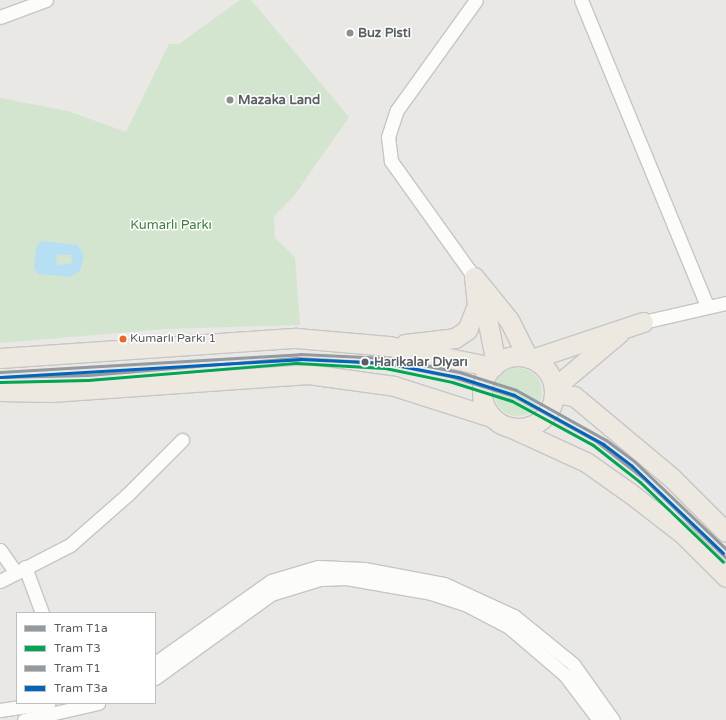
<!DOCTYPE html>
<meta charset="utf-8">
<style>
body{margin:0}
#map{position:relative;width:726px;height:720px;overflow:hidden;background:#e9e8e4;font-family:"Varela Round",sans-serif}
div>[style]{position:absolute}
.green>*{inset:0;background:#d3e5cf}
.round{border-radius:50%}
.water>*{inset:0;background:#b7dff4}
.roads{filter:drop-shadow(1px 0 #c6c6c6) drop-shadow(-1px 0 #c6c6c6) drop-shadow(0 1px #c6c6c6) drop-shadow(0 -1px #c6c6c6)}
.minor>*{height:13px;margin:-6.5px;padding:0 6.5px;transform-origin:6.5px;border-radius:6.5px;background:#fcfcfb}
.highway>*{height:19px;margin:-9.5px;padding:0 9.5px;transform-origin:9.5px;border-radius:9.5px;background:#ede9e0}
.highway>.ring{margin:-9.5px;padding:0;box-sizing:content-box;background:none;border:19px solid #ede9e0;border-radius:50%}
.tram-1>*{height:3px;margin:-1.5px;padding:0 1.5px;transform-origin:1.5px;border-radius:1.5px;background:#949a9e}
.tram-2>*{height:3px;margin:-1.5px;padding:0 1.5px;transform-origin:1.5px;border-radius:1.5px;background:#00a651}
.tram-3>*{height:3px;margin:-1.5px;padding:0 1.5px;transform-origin:1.5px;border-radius:1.5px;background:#949a9e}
.tram-4>*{height:3px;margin:-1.5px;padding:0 1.5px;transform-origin:1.5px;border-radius:1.5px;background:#0065bd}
.dots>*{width:11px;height:11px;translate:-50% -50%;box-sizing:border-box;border:2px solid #fff;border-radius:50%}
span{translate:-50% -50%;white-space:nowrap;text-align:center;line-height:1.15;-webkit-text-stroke:3px #fff;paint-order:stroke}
.bus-label{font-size:12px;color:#5a5e61}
.left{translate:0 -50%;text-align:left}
.poi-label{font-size:13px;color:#5a5e61;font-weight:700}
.park-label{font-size:13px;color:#3a8238}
.stop-label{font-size:13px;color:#5a5e61;font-weight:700}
.legend{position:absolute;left:16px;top:612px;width:140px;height:92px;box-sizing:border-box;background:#fff;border:1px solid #bdbfc0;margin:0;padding:5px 7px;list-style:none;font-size:12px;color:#5a5e61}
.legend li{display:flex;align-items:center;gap:8px;height:20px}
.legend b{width:20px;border:1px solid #bdbfc0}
</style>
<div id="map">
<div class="green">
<i style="clip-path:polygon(240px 0,251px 0,349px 117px,294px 196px,274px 216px,275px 238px,295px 257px,300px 325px,165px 329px,0 343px,0 98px,68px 111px,126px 132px,169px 44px,179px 44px)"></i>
<i class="round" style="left:494px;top:368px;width:48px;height:48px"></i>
</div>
<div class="water">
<i style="clip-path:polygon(evenodd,41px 241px,78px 245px,84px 256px,80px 271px,70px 277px,38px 274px,34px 268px,36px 248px,41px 241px,57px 254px,71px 255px,72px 263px,56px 265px,57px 254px)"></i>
</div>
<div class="roads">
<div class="minor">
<i style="left:581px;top:0;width:331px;rotate:67.6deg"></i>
<i style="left:0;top:17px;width:49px;rotate:-20.3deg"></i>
<i style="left:474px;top:277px;width:143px;rotate:-125.6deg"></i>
<i style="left:391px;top:161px;width:24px;rotate:-97deg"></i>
<i style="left:388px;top:137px;width:28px;rotate:-72deg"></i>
<i style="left:397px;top:110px;width:135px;rotate:-54.3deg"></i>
<i style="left:643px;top:322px;width:85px;rotate:-12.9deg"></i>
<i style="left:0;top:550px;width:28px;rotate:55deg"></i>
<i style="left:25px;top:567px;width:49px;rotate:69.7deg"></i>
<i style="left:0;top:581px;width:79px;rotate:-27.2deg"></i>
<i style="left:70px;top:545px;width:76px;rotate:-41.3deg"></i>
<i style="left:127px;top:495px;width:78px;rotate:-45deg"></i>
<i style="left:155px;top:663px;width:142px;rotate:-35.3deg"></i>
<i style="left:271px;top:581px;width:49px;rotate:-16.6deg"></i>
<i style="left:318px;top:567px;width:46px;rotate:2.5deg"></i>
<i style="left:364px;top:569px;width:81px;rotate:10.6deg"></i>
<i style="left:444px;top:584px;width:77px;rotate:24.6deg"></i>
<i style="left:514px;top:616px;width:76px;rotate:39.1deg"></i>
<i style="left:573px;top:664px;width:69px;rotate:54.5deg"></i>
<i style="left:155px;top:678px;width:143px;rotate:-35.9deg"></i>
<i style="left:271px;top:594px;width:51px;rotate:-17deg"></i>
<i style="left:320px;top:579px;width:26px;rotate:-2deg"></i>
<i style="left:346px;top:578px;width:86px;rotate:10deg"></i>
<i style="left:431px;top:593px;width:38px;rotate:18deg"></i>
<i style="left:467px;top:605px;width:47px;rotate:27.6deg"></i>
<i style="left:509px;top:627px;width:74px;rotate:40.6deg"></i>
<i style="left:565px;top:675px;width:56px;rotate:52.9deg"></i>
<i style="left:0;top:710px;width:49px;rotate:-8.3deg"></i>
<i style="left:24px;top:720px;width:76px;rotate:-12.9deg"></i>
</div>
<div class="highway">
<i style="left:474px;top:277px;width:55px;rotate:50.9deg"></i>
<i style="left:509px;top:320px;width:42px;rotate:63.4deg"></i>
<i style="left:482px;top:293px;width:72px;rotate:78.8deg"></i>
<i style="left:405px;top:344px;width:50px;rotate:-6.8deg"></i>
<i style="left:455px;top:338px;width:14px;rotate:-34deg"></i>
<i style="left:467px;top:330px;width:27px;rotate:-68deg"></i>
<i style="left:477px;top:305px;width:28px;rotate:-96deg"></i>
<i class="ring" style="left:482px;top:356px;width:53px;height:53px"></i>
<i style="left:0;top:358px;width:297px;rotate:-3.9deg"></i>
<i style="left:296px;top:338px;width:93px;rotate:4.9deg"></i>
<i style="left:389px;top:346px;width:106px;rotate:11.4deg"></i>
<i style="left:532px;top:359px;width:117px;rotate:-18.4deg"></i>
<i style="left:554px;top:388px;width:85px;rotate:-40.2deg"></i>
<i style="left:0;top:391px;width:51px;rotate:1.1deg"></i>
<i style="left:51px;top:392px;width:258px;rotate:-4deg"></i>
<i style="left:308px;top:374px;width:87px;rotate:7.9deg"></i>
<i style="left:394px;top:386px;width:102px;rotate:17.7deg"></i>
<i style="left:554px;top:393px;width:20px;rotate:9deg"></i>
<i style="left:574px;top:396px;width:128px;rotate:39.9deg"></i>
<i style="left:672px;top:478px;width:76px;rotate:45deg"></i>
<i style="left:512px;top:428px;width:81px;rotate:24.7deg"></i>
<i style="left:586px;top:462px;width:54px;rotate:35.2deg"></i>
<i style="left:630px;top:493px;width:67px;rotate:37.7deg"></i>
<i style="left:683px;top:534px;width:61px;rotate:45deg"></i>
</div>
</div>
<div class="tram-1">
<i style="left:0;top:377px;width:88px;rotate:-1.3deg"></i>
<i style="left:88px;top:375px;width:209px;rotate:-4.7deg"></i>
<i style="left:296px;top:358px;width:90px;rotate:3.2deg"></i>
<i style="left:386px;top:363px;width:68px;rotate:11.8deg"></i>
<i style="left:453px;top:377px;width:64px;rotate:17.3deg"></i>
<i style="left:514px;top:396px;width:94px;rotate:28.8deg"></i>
<i style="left:596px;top:441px;width:60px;rotate:38.2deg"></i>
<i style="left:643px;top:478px;width:115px;rotate:43.9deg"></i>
</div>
<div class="tram-2">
<i style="left:0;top:382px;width:88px;rotate:-1.3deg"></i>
<i style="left:88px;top:380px;width:209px;rotate:-4.7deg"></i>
<i style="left:296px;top:363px;width:89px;rotate:3.2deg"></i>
<i style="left:385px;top:368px;width:68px;rotate:11.8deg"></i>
<i style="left:452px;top:382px;width:63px;rotate:17.6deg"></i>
<i style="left:512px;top:401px;width:92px;rotate:28.5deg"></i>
<i style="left:593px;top:445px;width:60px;rotate:38.2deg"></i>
<i style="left:640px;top:482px;width:115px;rotate:43.9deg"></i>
</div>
<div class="tram-3">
<i style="left:0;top:372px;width:301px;rotate:-3.4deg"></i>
<i style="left:300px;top:354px;width:87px;rotate:2.6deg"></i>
<i style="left:387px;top:358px;width:73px;rotate:11deg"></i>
<i style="left:459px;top:372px;width:60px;rotate:17.5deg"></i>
<i style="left:516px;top:390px;width:103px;rotate:29.1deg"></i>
<i style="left:606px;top:440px;width:36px;rotate:37deg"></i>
<i style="left:635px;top:462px;width:126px;rotate:43.7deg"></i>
</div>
<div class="tram-4">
<i style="left:0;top:377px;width:301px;rotate:-3.4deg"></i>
<i style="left:300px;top:359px;width:86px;rotate:2.7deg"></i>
<i style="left:386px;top:363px;width:73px;rotate:11deg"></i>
<i style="left:458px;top:377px;width:59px;rotate:17.8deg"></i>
<i style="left:514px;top:395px;width:102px;rotate:28.8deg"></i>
<i style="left:603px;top:444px;width:36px;rotate:37deg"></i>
<i style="left:632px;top:466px;width:126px;rotate:43.7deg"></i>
</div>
<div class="dots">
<i style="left:350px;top:33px;background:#8c8e8f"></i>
<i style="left:230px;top:100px;background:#8c8e8f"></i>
<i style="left:123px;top:339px;background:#f26522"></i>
<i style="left:365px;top:362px;background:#5a5e61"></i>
</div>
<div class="bus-label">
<span class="left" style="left:130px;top:339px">Kumarlı Parkı 1</span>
</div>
<div class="poi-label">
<span class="left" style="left:358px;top:33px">Buz Pisti</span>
<span class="left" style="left:238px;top:100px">Mazaka Land</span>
</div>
<div class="park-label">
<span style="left:171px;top:225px">Kumarlı Parkı</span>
</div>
<div class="stop-label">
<span class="left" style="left:374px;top:362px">Harikalar Diyarı</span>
</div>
<ul class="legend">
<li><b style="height:5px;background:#949a9e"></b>Tram T1a</li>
<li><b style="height:5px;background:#00a651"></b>Tram T3</li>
<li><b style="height:5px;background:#949a9e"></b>Tram T1</li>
<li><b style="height:5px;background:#0065bd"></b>Tram T3a</li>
</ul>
</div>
